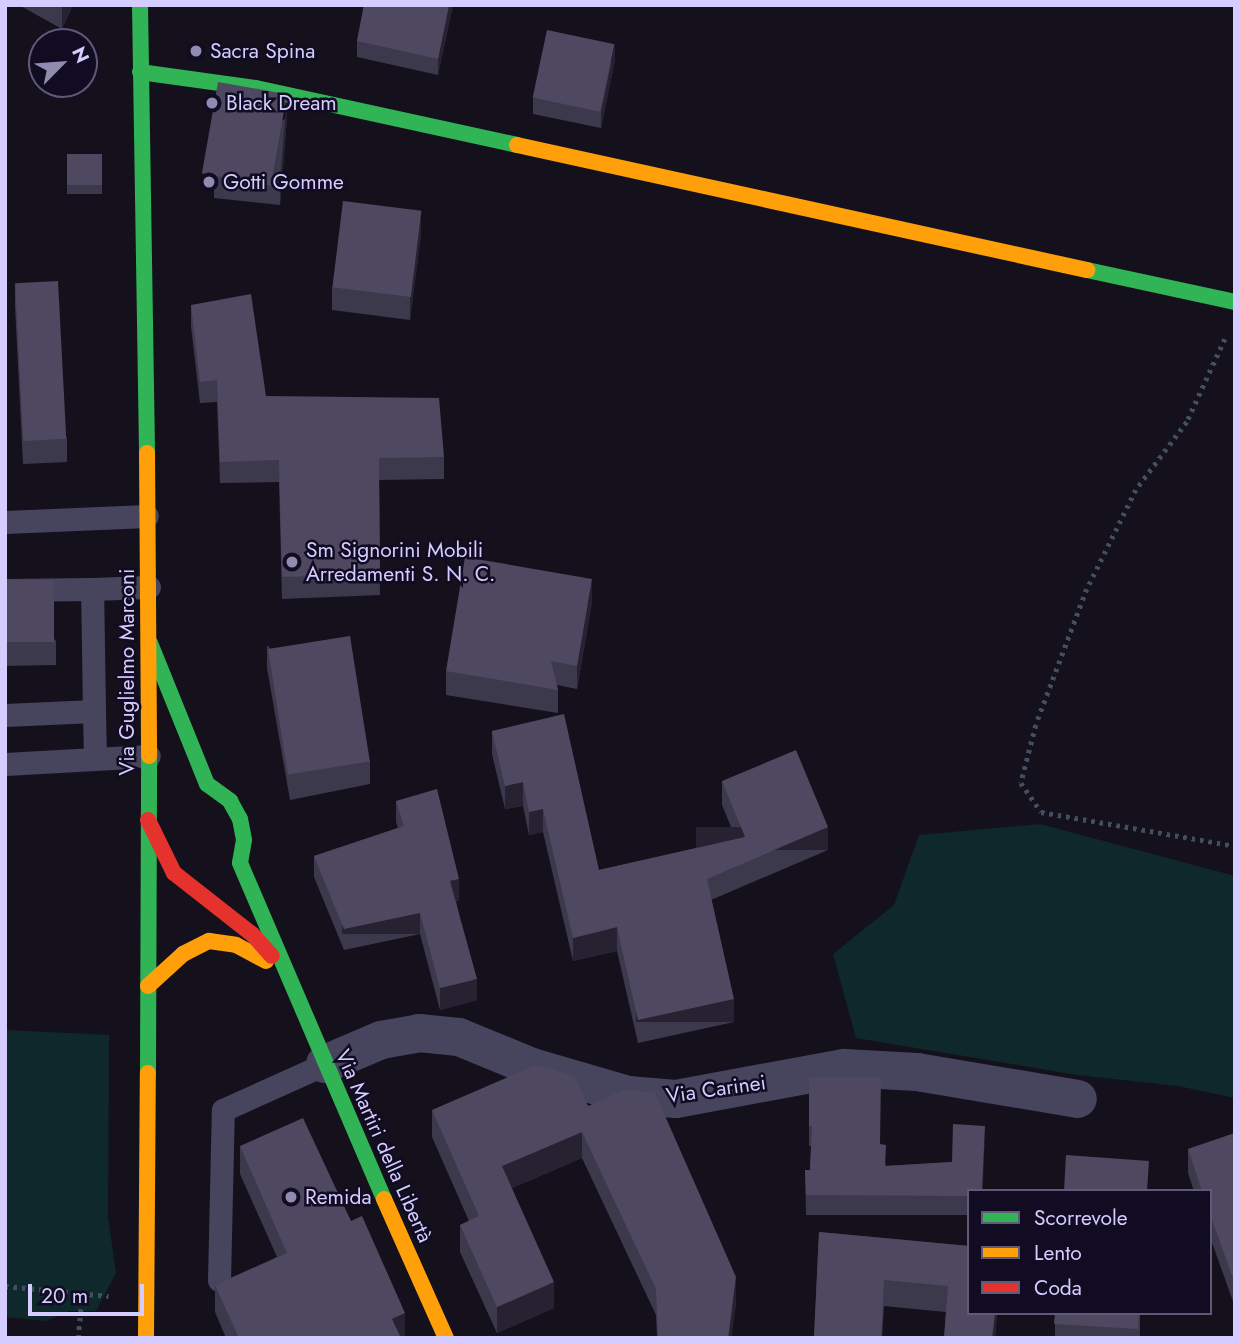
<!DOCTYPE html>
<meta charset="utf-8">
<style>
body{margin:0}
#map{position:relative;width:1240px;height:1343px;overflow:hidden;background:#14111d;font-family:Jost,sans-serif}
div>[style]{position:absolute}
.green>*{inset:0;background:#0f282b}
.path>*{height:4.5px;margin-top:-2.25px;transform-origin:0;background:repeating-linear-gradient(90deg,#424f5f 0 3.5px,transparent 0 8.5px)}
.lane>*{height:23px;margin:-11.5px;padding:0 11.5px;transform-origin:11.5px;border-radius:11.5px;background:#47455e}
.street>*{height:38px;margin:-19px;padding:0 19px;transform-origin:19px;border-radius:19px;background:#47455e}
.fast>*{height:16px;margin:-8px;padding:0 8px;transform-origin:8px;border-radius:8px;background:#30b455}
.slow>*{height:16px;margin:-8px;padding:0 8px;transform-origin:8px;border-radius:8px;background:#ff9f0a}
.jam>*{height:16px;margin:-8px;padding:0 8px;transform-origin:8px;border-radius:8px;background:#e5322d}
.wall>*{inset:0;background:#3d394d;transform-origin:0 0}
.shaded-wall>*{inset:0;background:#262232;transform-origin:0 0}
.building>*{inset:0;background:#4e4960;transform-origin:0 0}
.dots>*{width:19px;height:19px;translate:-50% -50%;box-sizing:border-box;border:4px solid #110c22;border-radius:50%}
span{translate:-50% -50%;white-space:nowrap;text-align:center;line-height:1.15;-webkit-text-stroke:5px #110c22;paint-order:stroke}
.poi-label{font-size:21px;color:#d5cdff}
.left{translate:0 -50%;text-align:left}
.street-label{font-size:21px;color:#d5cdff}
.frame{position:absolute;inset:0;border:7px solid #d5cdff;pointer-events:none}
.legend{position:absolute;left:967px;top:1189px;width:245px;height:126px;box-sizing:border-box;background:#110c22;border:2px solid #5f597a;margin:0;padding:9px 12px;list-style:none;font-size:21px;color:#d5cdff}
.legend li{display:flex;align-items:center;gap:14px;height:35px}
.legend b{width:35px;border:2px solid #5f597a}
.north{position:absolute;left:28px;top:28px;width:70px;height:70px;box-sizing:border-box;background:#110c22;border:2px solid #5f597a;border-radius:50%;rotate:65deg;font-size:19px;font-weight:700;line-height:28px;text-align:center;color:#d5cdff}
.north::after{content:'';display:block;margin:auto;width:24px;height:32px;background:#918bb0;clip-path:polygon(50% 0,100% 100%,50% 72%,0 100%)}
.scale{position:absolute;left:28px;top:1284px;width:116px;height:32px;box-sizing:border-box;border:4px solid #d5cdff;border-top:0;padding-left:9px;font-size:21px;line-height:24px;white-space:nowrap;color:#d5cdff;-webkit-text-stroke:5px #110c22;paint-order:stroke}
</style>
<div id="map">
<div class="green">
<i style="clip-path:polygon(1040px 824px,1235px 876px,1235px 1098px,1178px 1086px,1077px 1075px,856px 1038px,833px 954px,894px 905px,919px 835px)"></i>
<i style="clip-path:polygon(5px 1030px,109px 1035px,108px 1217px,116px 1273px,96px 1311px,69px 1311px,46px 1321px,5px 1317px)"></i>
</div>
<div class="path">
<i style="left:1225px;top:339px;width:91px;rotate:114.6deg"></i>
<i style="left:1187px;top:422px;width:85px;rotate:126.9deg"></i>
<i style="left:1136px;top:490px;width:110px;rotate:116.3deg"></i>
<i style="left:1087px;top:589px;width:145px;rotate:110.6deg"></i>
<i style="left:1036px;top:725px;width:60px;rotate:104.5deg"></i>
<i style="left:1021px;top:783px;width:35px;rotate:55deg"></i>
<i style="left:1041px;top:812px;width:197px;rotate:9.9deg"></i>
<i style="left:5px;top:1286px;width:104px;rotate:5.5deg"></i>
<i style="left:78px;top:1338px;width:43px;rotate:-84.7deg"></i>
</div>
<div class="lane">
<i style="left:5px;top:522px;width:142px;rotate:-2.4deg"></i>
<i style="left:5px;top:590px;width:87px;rotate:-0.7deg"></i>
<i style="left:94px;top:711px;width:46px;rotate:88.8deg"></i>
<i style="left:5px;top:715px;width:89px;rotate:-2.6deg"></i>
<i style="left:94px;top:711px;width:122px;rotate:-90.9deg"></i>
<i style="left:92px;top:589px;width:57px;rotate:-2deg"></i>
<i style="left:5px;top:764px;width:144px;rotate:-3.2deg"></i>
<i style="left:219px;top:1280px;width:170px;rotate:-88.7deg"></i>
<i style="left:223px;top:1110px;width:112px;rotate:-24.3deg"></i>
</div>
<div class="street">
<i style="left:325px;top:1064px;width:61px;rotate:-23.2deg"></i>
<i style="left:381px;top:1040px;width:39px;rotate:-10deg"></i>
<i style="left:419px;top:1033px;width:40px;rotate:5.7deg"></i>
<i style="left:459px;top:1037px;width:79px;rotate:22.3deg"></i>
<i style="left:532px;top:1067px;width:100px;rotate:16.3deg"></i>
<i style="left:628px;top:1095px;width:48px;rotate:4.8deg"></i>
<i style="left:676px;top:1099px;width:171px;rotate:-10.5deg"></i>
<i style="left:844px;top:1068px;width:73px;rotate:3.1deg"></i>
<i style="left:917px;top:1072px;width:163px;rotate:9.5deg"></i>
</div>
<div class="fast">
<i style="left:140px;top:5px;width:448px;rotate:89.1deg"></i>
<i style="left:140px;top:72px;width:117px;rotate:7.9deg"></i>
<i style="left:256px;top:88px;width:267px;rotate:12.3deg"></i>
<i style="left:1087px;top:270px;width:151px;rotate:12.2deg"></i>
<i style="left:150px;top:643px;width:152px;rotate:68deg"></i>
<i style="left:207px;top:784px;width:29px;rotate:36deg"></i>
<i style="left:230px;top:801px;width:21px;rotate:61deg"></i>
<i style="left:240px;top:819px;width:21px;rotate:79deg"></i>
<i style="left:244px;top:840px;width:23px;rotate:100deg"></i>
<i style="left:240px;top:863px;width:366px;rotate:66.8deg"></i>
<i style="left:148px;top:1073px;width:317px;rotate:-89.8deg"></i>
</div>
<div class="slow">
<i style="left:517px;top:145px;width:584px;rotate:12.37deg"></i>
<i style="left:147px;top:453px;width:303px;rotate:89.6deg"></i>
<i style="left:148px;top:986px;width:47px;rotate:-42.4deg"></i>
<i style="left:183px;top:954px;width:29px;rotate:-27deg"></i>
<i style="left:209px;top:941px;width:27px;rotate:8deg"></i>
<i style="left:236px;top:945px;width:34px;rotate:28deg"></i>
<i style="left:384px;top:1199px;width:152px;rotate:66deg"></i>
<i style="left:146px;top:1338px;width:265px;rotate:-89.6deg"></i>
</div>
<div class="jam">
<i style="left:148px;top:820px;width:59px;rotate:63.9deg"></i>
<i style="left:174px;top:873px;width:100px;rotate:38.1deg"></i>
<i style="left:253px;top:935px;width:28px;rotate:48deg"></i>
</div>
<div class="wall">
<i style="clip-path:polygon(19px 5px,73px 5px,62px 29px)"></i>
<i style="clip-path:polygon(364px 5px,453px 5px,438px 75px,357px 57px,357px 41px)"></i>
<i style="clip-path:polygon(615px 60px,601px 128px,533px 114px,533px 98px)"></i>
<i style="clip-path:polygon(287px 117px,280px 205px,214px 198px,214px 175px)"></i>
<i style="left:102px;top:154px;width:40px;height:35px;rotate:90deg"></i>
<i style="clip-path:polygon(421px 234px,410px 320px,332px 310px,332px 287px)"></i>
<i style="clip-path:polygon(15px 283px,67px 439px,67px 462px,23px 464px,15px 306px)"></i>
<i style="clip-path:polygon(191px 305px,266px 396px,444px 457px,444px 479px,379px 480px,380px 595px,282px 599px,279px 482px,220px 483px,217px 402px,200px 403px,191px 327px)"></i>
<i style="clip-path:polygon(5px 580px,56px 641px,56px 665px,5px 666px)"></i>
<i style="clip-path:polygon(592px 602px,577px 689px,557px 685px,558px 690px,558px 713px,446px 695px,446px 671px)"></i>
<i style="clip-path:polygon(267px 645px,370px 761px,370px 784px,290px 800px,267px 668px)"></i>
<i style="clip-path:polygon(492px 731px,599px 870px,736px 839px,722px 805px,722px 781px,828px 850px,711px 900px,734px 1022px,638px 1043px,617px 951px,573px 961px,543px 832px,529px 835px,523px 806px,505px 809px,492px 754px)"></i>
<i style="clip-path:polygon(396px 801px,459px 901px,456px 901px,477px 1000px,440px 1010px,420px 934px,344px 950px,314px 877px,314px 856px,398px 828px,396px 822px)"></i>
<i style="clip-path:polygon(809px 1077px,880px 1144px,886px 1166px,952px 1162px,985px 1146px,969px 1191px,969px 1215px,806px 1215px,805px 1170px,810px 1170px,811px 1146px,809px 1146px)"></i>
<i style="clip-path:polygon(588px 1106px,736px 1303px,731px 1338px,657px 1338px,656px 1315px,582px 1158px,512px 1188px,554px 1308px,497px 1333px,460px 1252px,460px 1225px,469px 1221px,432px 1137px,432px 1110px)"></i>
<i style="clip-path:polygon(1235px 1133px,1235px 1307px,1210px 1237px,1210px 1191px,1194px 1191px,1188px 1173px,1188px 1149px)"></i>
<i style="clip-path:polygon(240px 1146px,405px 1338px,226px 1338px,215px 1312px,215px 1285px,277px 1257px,240px 1174px)"></i>
<i style="clip-path:polygon(819px 1232px,969px 1246px,997px 1313px,995px 1338px,944px 1338px,946px 1312px,884px 1306px,882px 1338px,814px 1338px)"></i>
<i style="left:1055px;top:1313px;width:85px;height:25px"></i>
</div>
<div class="shaded-wall">
<i style="clip-path:polygon(73px 5px,62px 29px,62px 6px)"></i>
<i style="clip-path:polygon(449px 5px,453px 5px,438px 75px,438px 59px)"></i>
<i style="clip-path:polygon(615px 44px,615px 60px,601px 128px,601px 112px)"></i>
<i style="clip-path:polygon(287px 94px,287px 117px,280px 205px,280px 182px)"></i>
<i style="clip-path:polygon(421px 211px,421px 234px,410px 320px,410px 297px)"></i>
<i style="clip-path:polygon(592px 579px,592px 602px,577px 689px,577px 666px)"></i>
<i style="clip-path:polygon(523px 782px,523px 806px,505px 809px,505px 786px)"></i>
<i style="clip-path:polygon(543px 809px,543px 832px,529px 835px,529px 812px)"></i>
<i style="left:828px;top:827px;width:23px;height:132px;rotate:90deg"></i>
<i style="clip-path:polygon(459px 879px,459px 901px,450px 903px,450px 881px)"></i>
<i style="left:420px;top:913px;width:21px;height:78px;rotate:90deg"></i>
<i style="clip-path:polygon(617px 927px,617px 951px,573px 961px,573px 938px)"></i>
<i style="clip-path:polygon(477px 979px,477px 1000px,440px 1010px,440px 988px)"></i>
<i style="left:734px;top:999px;width:23px;height:98px;rotate:90deg"></i>
<i style="clip-path:polygon(985px 1126px,983px 1191px,982px 1191px)"></i>
<i style="clip-path:polygon(582px 1132px,582px 1158px,502px 1192px,502px 1166px)"></i>
<i style="clip-path:polygon(736px 1277px,736px 1303px,731px 1338px,728px 1338px)"></i>
<i style="clip-path:polygon(554px 1282px,554px 1308px,497px 1333px,497px 1307px)"></i>
<i style="clip-path:polygon(405px 1313px,405px 1338px,392px 1338px,392px 1319px)"></i>
<i style="clip-path:polygon(995px 1313px,997px 1313px,995px 1338px,992px 1338px)"></i>
</div>
<div class="building">
<i style="clip-path:polygon(364px 5px,449px 5px,438px 59px,357px 41px)"></i>
<i style="left:547px;top:30px;width:69px;height:69px;rotate:12deg"></i>
<i style="left:218px;top:82px;width:70px;height:93px;rotate:10deg"></i>
<i style="left:102px;top:154px;width:31px;height:35px;rotate:90deg"></i>
<i style="left:343px;top:201px;width:79px;height:87px;rotate:7deg"></i>
<i style="left:58px;top:281px;width:158px;height:43px;rotate:87deg"></i>
<i style="clip-path:polygon(251px 294px,266px 396px,439px 398px,444px 457px,379px 458px,380px 574px,282px 577px,279px 460px,220px 462px,217px 380px,200px 382px,191px 305px)"></i>
<i style="clip-path:polygon(465px 557px,592px 579px,577px 666px,551px 661px,558px 690px,446px 671px)"></i>
<i style="left:5px;top:580px;width:49px;height:62px"></i>
<i style="left:350px;top:636px;width:127px;height:83px;rotate:81deg"></i>
<i style="clip-path:polygon(564px 714px,599px 870px,745px 837px,722px 781px,796px 750px,828px 827px,707px 879px,734px 999px,638px 1020px,617px 927px,573px 938px,543px 809px,529px 812px,523px 782px,505px 786px,492px 731px)"></i>
<i style="clip-path:polygon(437px 789px,459px 879px,450px 881px,477px 979px,440px 988px,420px 913px,344px 929px,314px 856px,404px 826px,396px 801px)"></i>
<i style="clip-path:polygon(536px 1065px,575px 1076px,588px 1106px,625px 1090px,655px 1093px,736px 1277px,728px 1338px,658px 1338px,656px 1289px,582px 1132px,502px 1166px,554px 1282px,497px 1307px,460px 1225px,479px 1216px,432px 1110px)"></i>
<i style="clip-path:polygon(809px 1077px,881px 1077px,880px 1144px,886px 1145px,885px 1166px,952px 1162px,953px 1124px,985px 1126px,982px 1191px,969px 1191px,969px 1196px,806px 1195px,805px 1170px,810px 1170px,812px 1126px,809px 1126px)"></i>
<i style="clip-path:polygon(303px 1118px,351px 1221px,362px 1216px,405px 1313px,392px 1319px,401px 1338px,239px 1338px,215px 1285px,287px 1253px,240px 1146px)"></i>
<i style="clip-path:polygon(1235px 1133px,1235px 1284px,1210px 1214px,1210px 1191px,1202px 1191px,1188px 1149px)"></i>
<i style="clip-path:polygon(1066px 1155px,1149px 1161px,1147px 1191px,1064px 1191px)"></i>
<i style="clip-path:polygon(819px 1232px,969px 1246px,969px 1313px,995px 1313px,992px 1338px,944px 1338px,948px 1286px,884px 1280px,881px 1338px,814px 1338px)"></i>
<i style="clip-path:polygon(1055px 1313px,1139px 1313px,1138px 1329px,1054px 1324px)"></i>
</div>
<div class="dots">
<i style="left:196px;top:51px;background:#918bb0"></i>
<i style="left:212px;top:103px;background:#918bb0"></i>
<i style="left:209px;top:182px;background:#918bb0"></i>
<i style="left:292px;top:562px;background:#918bb0"></i>
<i style="left:291px;top:1197px;background:#918bb0"></i>
</div>
<div class="poi-label">
<span class="left" style="left:210px;top:51px">Sacra Spina</span>
<span class="left" style="left:226px;top:103px">Black Dream</span>
<span class="left" style="left:223px;top:182px">Gotti Gomme</span>
<span class="left" style="left:306px;top:562px">Sm Signorini Mobili<br>Arredamenti S. N. C.</span>
<span class="left" style="left:305px;top:1197px">Remida</span>
</div>
<div class="street-label">
<span style="left:127px;top:672px;rotate:-90deg">Via Guglielmo Marconi</span>
<span style="left:716px;top:1089px;rotate:-8deg">Via Carinei</span>
<span style="left:384px;top:1146px;rotate:66deg">Via Martiri della Libertà</span>
</div>
<div class="frame"></div>
<ul class="legend">
<li><b style="height:9px;background:#30b455"></b>Scorrevole</li>
<li><b style="height:9px;background:#ff9f0a"></b>Lento</li>
<li><b style="height:9px;background:#e5322d"></b>Coda</li>
</ul>
<div class="north">N</div>
<div class="scale">20 m</div>
</div>
